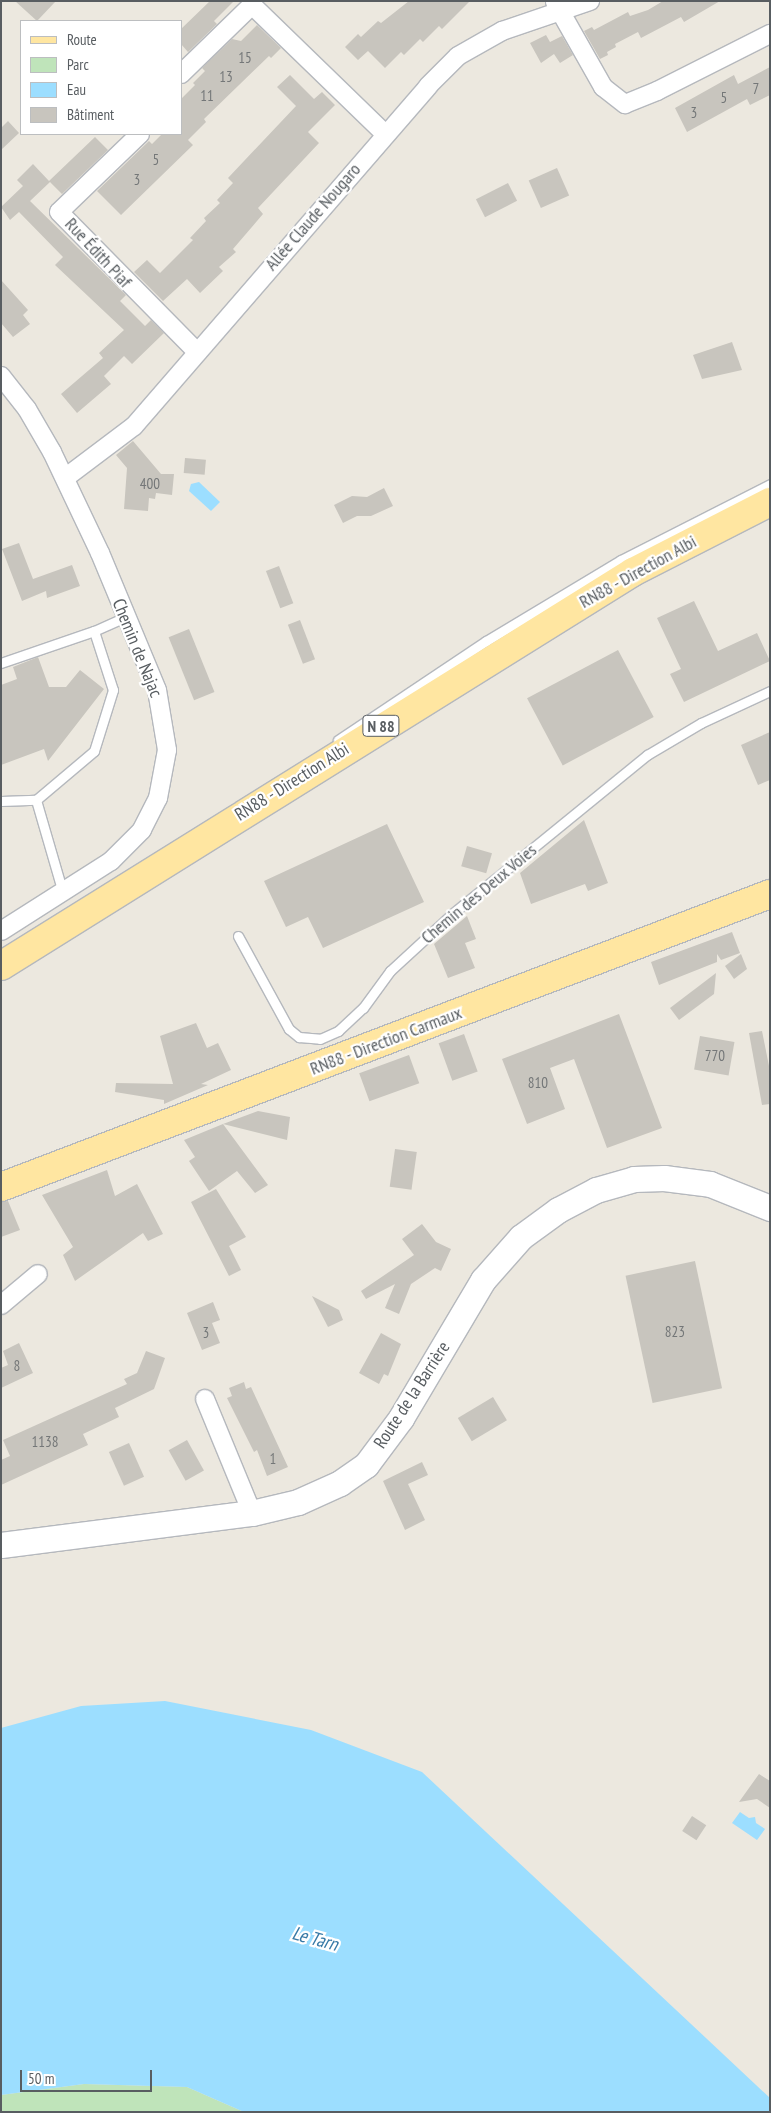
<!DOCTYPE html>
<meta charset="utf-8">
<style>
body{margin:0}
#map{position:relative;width:771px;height:2113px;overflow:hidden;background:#ece8df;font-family:"PT Sans Narrow",sans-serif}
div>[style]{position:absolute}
.green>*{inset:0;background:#bfe4ba}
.water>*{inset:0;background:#9cdeff}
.building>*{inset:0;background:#c8c5be;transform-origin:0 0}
.roads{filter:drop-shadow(1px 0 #b5b8bd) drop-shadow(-1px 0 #b5b8bd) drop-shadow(0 1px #b5b8bd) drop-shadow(0 -1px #b5b8bd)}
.lane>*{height:9px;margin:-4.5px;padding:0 4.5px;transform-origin:4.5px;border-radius:4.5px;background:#fff}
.street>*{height:18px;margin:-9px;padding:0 9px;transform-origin:9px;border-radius:9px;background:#fff}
.secondary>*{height:25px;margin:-12.5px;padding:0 12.5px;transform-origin:12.5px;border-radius:12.5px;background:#fff}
.primary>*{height:28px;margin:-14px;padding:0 14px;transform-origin:14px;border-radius:14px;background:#ffe6a1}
span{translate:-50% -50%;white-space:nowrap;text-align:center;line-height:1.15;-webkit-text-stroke:4.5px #fff;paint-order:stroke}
.number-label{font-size:15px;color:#747778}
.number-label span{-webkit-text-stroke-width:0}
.shield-label span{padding:1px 4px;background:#fff;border:1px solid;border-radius:4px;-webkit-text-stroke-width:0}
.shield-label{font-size:16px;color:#585d61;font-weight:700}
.street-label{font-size:18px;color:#585d61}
.water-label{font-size:19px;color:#377aa7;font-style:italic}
.frame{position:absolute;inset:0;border:2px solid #585d61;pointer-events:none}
.legend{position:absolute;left:20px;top:20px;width:162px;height:115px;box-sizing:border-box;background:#fff;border:1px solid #bcbec0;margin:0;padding:6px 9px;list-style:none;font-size:15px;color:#585d61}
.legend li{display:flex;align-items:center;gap:10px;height:25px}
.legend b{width:25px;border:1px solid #bcbec0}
.scale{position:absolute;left:20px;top:2070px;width:132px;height:22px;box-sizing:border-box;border:2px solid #585d61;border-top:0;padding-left:6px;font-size:15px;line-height:18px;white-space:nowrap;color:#585d61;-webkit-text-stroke:4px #fff;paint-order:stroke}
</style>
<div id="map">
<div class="green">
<i style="clip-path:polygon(84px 2084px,187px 2087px,244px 2112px,1px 2112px,1px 2095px)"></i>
</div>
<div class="water">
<i style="clip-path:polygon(199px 482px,220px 502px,211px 511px,189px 491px,191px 484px)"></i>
<i style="clip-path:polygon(165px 1701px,311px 1730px,422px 1772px,770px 2098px,770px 2112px,244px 2112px,187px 2087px,84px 2084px,1px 2095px,1px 1728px,81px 1706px)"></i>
<i style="clip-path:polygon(740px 1812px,749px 1818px,755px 1817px,756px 1823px,765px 1829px,757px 1840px,732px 1823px)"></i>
</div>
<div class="building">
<i style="clip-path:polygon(15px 1px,56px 1px,37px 21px)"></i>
<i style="clip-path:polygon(210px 1px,234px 1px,214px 21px,217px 24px,188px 52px,181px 44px,181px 29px)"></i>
<i style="clip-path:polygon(409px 1px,470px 1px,442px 29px,439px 26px,423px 42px,420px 39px,404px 55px,401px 52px,385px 68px,368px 51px,358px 60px,345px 47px,358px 34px,361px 37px,378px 21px,381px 23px)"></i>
<i style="clip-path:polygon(663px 1px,720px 1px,684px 22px,681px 17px,641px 38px,638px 32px,615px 44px,616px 47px,607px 52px,608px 55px,600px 59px,584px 31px,592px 27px,594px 30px,628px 12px,630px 16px,648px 10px)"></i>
<i style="clip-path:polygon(257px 25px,281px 48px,271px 58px,269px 56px,204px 119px,206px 122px,188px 140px,193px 145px,121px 215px,97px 191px,149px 141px,152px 144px,162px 134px,181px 134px,181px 99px,195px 85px,193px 83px,205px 71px,202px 68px,232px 39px,241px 41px)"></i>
<i style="clip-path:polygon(546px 35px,550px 42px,562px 36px,573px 55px,560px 63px,554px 54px,541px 63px,530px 43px)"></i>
<i style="clip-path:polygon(770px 67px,770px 95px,750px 105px,747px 99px,687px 132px,675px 108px,734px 75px,738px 84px)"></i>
<i style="clip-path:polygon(290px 75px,314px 99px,322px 92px,335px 105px,308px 132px,319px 143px,258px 208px,263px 214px,233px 249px,236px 252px,219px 267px,223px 271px,200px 293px,187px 279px,163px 301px,134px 272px,147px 260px,160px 273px,193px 240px,190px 238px,206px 221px,204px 218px,220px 203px,217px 200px,233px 183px,228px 178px,296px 106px,277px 87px)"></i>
<i style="clip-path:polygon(8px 121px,19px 133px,1px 150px,1px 128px)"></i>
<i style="clip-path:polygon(95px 137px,108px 150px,62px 194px,50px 182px,30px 201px,126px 295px,120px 301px,145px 326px,151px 320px,164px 333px,132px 364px,124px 356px,104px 376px,111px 384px,77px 413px,61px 394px,103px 358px,99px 353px,124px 330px,55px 265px,63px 257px,19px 212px,10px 220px,1px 207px,23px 186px,17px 180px,33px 164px,49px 181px)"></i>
<i style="left:557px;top:168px;width:30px;height:31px;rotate:66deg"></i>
<i style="left:508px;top:183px;width:20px;height:36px;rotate:63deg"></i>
<i style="clip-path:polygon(1px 280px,28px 310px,23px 315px,30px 324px,13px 337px,1px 323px)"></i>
<i style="clip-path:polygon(732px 342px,742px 370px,702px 379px,693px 355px)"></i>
<i style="clip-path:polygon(133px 441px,161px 474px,174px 474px,172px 495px,156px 493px,155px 499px,149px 498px,148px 511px,124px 509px,127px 468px,116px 455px)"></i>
<i style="left:185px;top:458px;width:21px;height:15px;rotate:5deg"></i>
<i style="clip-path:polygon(384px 488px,393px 506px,371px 516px,357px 516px,343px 523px,334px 505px,352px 496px,367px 497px)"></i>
<i style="clip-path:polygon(19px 543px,33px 579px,72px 565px,80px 586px,47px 598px,46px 591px,22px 601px,2px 549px)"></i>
<i style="left:279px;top:566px;width:40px;height:14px;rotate:69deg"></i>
<i style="clip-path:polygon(694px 601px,718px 651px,757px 633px,770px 661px,684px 702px,670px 674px,681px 669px,657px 618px)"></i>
<i style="left:300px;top:620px;width:42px;height:13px;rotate:69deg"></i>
<i style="left:189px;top:629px;width:68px;height:22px;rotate:68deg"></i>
<i style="left:618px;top:650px;width:76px;height:103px;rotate:62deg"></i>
<i style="clip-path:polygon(38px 657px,49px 687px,66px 687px,80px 670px,104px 689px,48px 761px,44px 749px,1px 765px,1px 685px,17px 679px,13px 667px)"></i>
<i style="clip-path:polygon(770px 732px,770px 780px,758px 785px,741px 745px)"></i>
<i style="clip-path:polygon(584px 820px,608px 883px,588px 891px,585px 884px,531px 904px,520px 873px)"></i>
<i style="clip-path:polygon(387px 824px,424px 902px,323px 948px,308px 917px,286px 927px,264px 881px)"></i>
<i style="left:467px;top:846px;width:26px;height:21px;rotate:16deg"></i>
<i style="clip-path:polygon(467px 916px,476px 939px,465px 943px,475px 968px,448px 978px,434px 944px)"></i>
<i style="clip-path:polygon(732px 932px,740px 953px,721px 960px,717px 954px,717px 962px,659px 985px,651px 962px)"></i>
<i style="clip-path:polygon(741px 954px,747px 969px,734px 979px,725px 966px)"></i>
<i style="clip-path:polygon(716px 973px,714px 994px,679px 1020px,670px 1008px)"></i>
<i style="clip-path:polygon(619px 1014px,662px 1128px,607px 1148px,574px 1059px,550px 1068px,565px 1109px,527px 1124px,502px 1059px)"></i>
<i style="clip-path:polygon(196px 1023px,207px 1048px,218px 1043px,231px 1070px,201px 1084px,208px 1085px,164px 1104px,164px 1100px,115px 1092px,116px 1083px,173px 1084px,160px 1036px)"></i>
<i style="clip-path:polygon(762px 1031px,770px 1071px,770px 1104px,762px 1105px,749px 1033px)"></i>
<i style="left:464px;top:1034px;width:40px;height:27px;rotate:70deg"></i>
<i style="left:700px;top:1036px;width:35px;height:34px;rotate:10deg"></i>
<i style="left:409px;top:1055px;width:30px;height:53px;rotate:70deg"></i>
<i style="clip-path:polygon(258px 1111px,290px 1117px,287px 1140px,223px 1124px,268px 1185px,255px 1193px,237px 1171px,209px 1191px,189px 1161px,195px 1157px,184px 1140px,223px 1124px)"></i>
<i style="left:395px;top:1149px;width:22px;height:38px;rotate:8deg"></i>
<i style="clip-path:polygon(107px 1170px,115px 1196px,137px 1184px,163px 1234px,148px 1241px,143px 1233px,75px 1281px,63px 1255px,73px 1247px,42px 1195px)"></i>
<i style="clip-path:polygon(216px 1189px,246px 1237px,229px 1246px,241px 1270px,229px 1276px,191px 1202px)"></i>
<i style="clip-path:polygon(8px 1201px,20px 1230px,1px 1237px,1px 1202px)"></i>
<i style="clip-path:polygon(422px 1224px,436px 1242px,451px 1249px,441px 1271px,435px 1268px,411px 1284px,399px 1314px,385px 1308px,395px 1284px,366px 1299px,361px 1291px,414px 1255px,402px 1239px)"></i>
<i style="left:695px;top:1261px;width:130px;height:71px;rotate:78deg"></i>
<i style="clip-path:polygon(312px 1296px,339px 1310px,343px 1320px,328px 1327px)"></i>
<i style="clip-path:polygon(213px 1302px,220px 1320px,212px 1323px,220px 1343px,202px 1350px,187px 1313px)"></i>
<i style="clip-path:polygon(381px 1333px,401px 1344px,388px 1376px,384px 1374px,379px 1384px,359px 1373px)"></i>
<i style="clip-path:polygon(19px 1343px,33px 1373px,1px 1388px,1px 1368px,8px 1365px,3px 1351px)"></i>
<i style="clip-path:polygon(146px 1351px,165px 1358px,154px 1389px,115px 1408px,119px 1417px,83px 1434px,88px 1445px,1px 1485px,1px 1460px,10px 1456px,3px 1440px,127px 1384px,124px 1379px,137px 1373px)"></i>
<i style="clip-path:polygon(244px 1382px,246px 1389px,251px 1387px,288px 1467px,267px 1476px,257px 1450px,254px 1452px,227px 1398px,232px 1396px,229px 1388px)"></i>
<i style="left:493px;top:1397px;width:27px;height:41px;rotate:59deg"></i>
<i style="left:187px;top:1440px;width:35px;height:21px;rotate:61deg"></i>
<i style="left:129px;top:1443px;width:37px;height:22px;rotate:66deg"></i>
<i style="clip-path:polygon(422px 1462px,428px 1475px,408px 1484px,425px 1520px,405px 1530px,383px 1481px)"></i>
<i style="clip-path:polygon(759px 1774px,770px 1781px,770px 1808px,757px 1799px,739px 1802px)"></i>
<i style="left:692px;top:1816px;width:17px;height:18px;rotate:33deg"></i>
</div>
<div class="roads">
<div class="lane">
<i style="left:1px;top:663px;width:98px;rotate:-19deg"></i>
<i style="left:338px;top:740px;width:178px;rotate:-33.8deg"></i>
<i style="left:486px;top:641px;width:157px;rotate:-31deg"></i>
<i style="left:621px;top:560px;width:167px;rotate:-27deg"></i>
<i style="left:1px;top:801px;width:35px;rotate:-2deg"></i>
<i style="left:63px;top:893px;width:97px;rotate:-106.2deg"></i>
<i style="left:36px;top:800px;width:76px;rotate:-40.2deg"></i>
<i style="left:94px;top:751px;width:64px;rotate:-72.7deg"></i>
<i style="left:113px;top:690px;width:62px;rotate:-107.9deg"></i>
<i style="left:94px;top:631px;width:34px;rotate:-24deg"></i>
<i style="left:238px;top:936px;width:106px;rotate:61.3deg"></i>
<i style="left:289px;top:1029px;width:13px;rotate:39deg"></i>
<i style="left:299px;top:1037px;width:21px;rotate:5deg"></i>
<i style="left:320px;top:1039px;width:20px;rotate:-24deg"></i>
<i style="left:338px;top:1031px;width:34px;rotate:-43deg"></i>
<i style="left:363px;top:1008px;width:46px;rotate:-53.9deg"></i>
<i style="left:390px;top:971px;width:84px;rotate:-42.6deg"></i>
<i style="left:452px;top:914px;width:252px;rotate:-39.2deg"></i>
<i style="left:647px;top:755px;width:63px;rotate:-30.7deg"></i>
<i style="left:701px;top:723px;width:76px;rotate:-24.9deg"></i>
</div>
<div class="street">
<i style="left:555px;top:2px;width:98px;rotate:60.5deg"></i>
<i style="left:603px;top:87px;width:28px;rotate:38deg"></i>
<i style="left:625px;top:104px;width:35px;rotate:-22deg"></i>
<i style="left:657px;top:91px;width:127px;rotate:-26.8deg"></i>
<i style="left:181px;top:74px;width:99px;rotate:-44.2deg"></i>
<i style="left:252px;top:5px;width:185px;rotate:44.1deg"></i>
<i style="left:140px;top:134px;width:112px;rotate:136.1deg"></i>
<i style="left:59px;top:212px;width:197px;rotate:45.4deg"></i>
<i style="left:1px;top:376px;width:42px;rotate:51.8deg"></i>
<i style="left:27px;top:409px;width:50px;rotate:59.8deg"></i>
<i style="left:52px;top:452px;width:112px;rotate:64.6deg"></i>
<i style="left:100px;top:553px;width:148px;rotate:67.4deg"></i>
<i style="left:157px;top:690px;width:61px;rotate:80.5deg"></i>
<i style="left:167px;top:750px;width:49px;rotate:100.6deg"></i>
<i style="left:158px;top:798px;width:36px;rotate:117deg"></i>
<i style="left:142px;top:830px;width:44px;rotate:135deg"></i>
<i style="left:111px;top:861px;width:130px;rotate:147.5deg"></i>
<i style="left:65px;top:478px;width:86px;rotate:-37deg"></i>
<i style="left:134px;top:426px;width:449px;rotate:-49.1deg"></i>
<i style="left:428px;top:86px;width:42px;rotate:-45deg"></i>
<i style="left:458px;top:56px;width:51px;rotate:-29.6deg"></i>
<i style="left:502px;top:31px;width:93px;rotate:-18.8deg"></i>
<i style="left:1px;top:1305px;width:48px;rotate:-40deg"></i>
<i style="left:205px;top:1399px;width:123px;rotate:67.6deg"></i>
</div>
<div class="secondary">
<i style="left:1px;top:1545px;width:253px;rotate:-7.3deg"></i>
<i style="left:252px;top:1513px;width:47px;rotate:-13.4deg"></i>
<i style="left:298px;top:1502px;width:46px;rotate:-24.3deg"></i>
<i style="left:340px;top:1483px;width:32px;rotate:-35deg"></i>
<i style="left:366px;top:1465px;width:59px;rotate:-53.3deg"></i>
<i style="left:401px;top:1418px;width:161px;rotate:-59.3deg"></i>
<i style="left:483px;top:1280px;width:57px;rotate:-48.5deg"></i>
<i style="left:521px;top:1237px;width:46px;rotate:-36.1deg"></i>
<i style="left:558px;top:1210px;width:43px;rotate:-27.8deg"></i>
<i style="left:596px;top:1190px;width:40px;rotate:-16deg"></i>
<i style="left:634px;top:1179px;width:30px;rotate:-2deg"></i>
<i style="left:664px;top:1178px;width:46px;rotate:7.4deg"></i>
<i style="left:710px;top:1184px;width:65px;rotate:21.8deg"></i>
</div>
<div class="primary">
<i style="left:1px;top:966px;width:745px;rotate:-31.94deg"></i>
<i style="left:633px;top:572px;width:154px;rotate:-27.1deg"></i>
<i style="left:1px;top:1187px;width:823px;rotate:-20.86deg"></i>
</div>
</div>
<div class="number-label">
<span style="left:245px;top:58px">15</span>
<span style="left:226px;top:77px">13</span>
<span style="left:756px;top:89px">7</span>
<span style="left:207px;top:96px">11</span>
<span style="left:724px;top:98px">5</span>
<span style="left:694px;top:113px">3</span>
<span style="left:156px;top:160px">5</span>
<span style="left:137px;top:180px">3</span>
<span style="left:150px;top:484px">400</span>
<span style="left:715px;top:1056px">770</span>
<span style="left:538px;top:1083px">810</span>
<span style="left:675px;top:1332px">823</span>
<span style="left:206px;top:1333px">3</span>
<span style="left:17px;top:1366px">8</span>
<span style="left:45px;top:1442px">1138</span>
<span style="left:273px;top:1459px">1</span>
</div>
<div class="shield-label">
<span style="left:381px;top:726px">N 88</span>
</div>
<div class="street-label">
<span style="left:313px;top:217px;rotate:-49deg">Allée Claude Nougaro</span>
<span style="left:98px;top:253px;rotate:47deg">Rue Édith Piaf</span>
<span style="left:638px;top:572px;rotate:-29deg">RN88 - Direction Albi</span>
<span style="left:137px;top:648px;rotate:68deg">Chemin de Najac</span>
<span style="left:292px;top:782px;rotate:-32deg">RN88 - Direction Albi</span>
<span style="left:479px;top:894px;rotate:-40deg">Chemin des Deux Voies</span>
<span style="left:386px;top:1041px;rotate:-21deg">RN88 - Direction Carmaux</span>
<span style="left:412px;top:1395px;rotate:-57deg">Route de la Barrière</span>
</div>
<div class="water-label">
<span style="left:315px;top:1939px;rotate:15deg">Le Tarn</span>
</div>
<div class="frame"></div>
<ul class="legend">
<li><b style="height:6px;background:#ffe6a1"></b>Route</li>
<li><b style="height:14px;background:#bfe4ba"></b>Parc</li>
<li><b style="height:14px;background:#9cdeff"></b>Eau</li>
<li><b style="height:14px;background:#c8c5be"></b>Bâtiment</li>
</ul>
<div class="scale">50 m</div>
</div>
